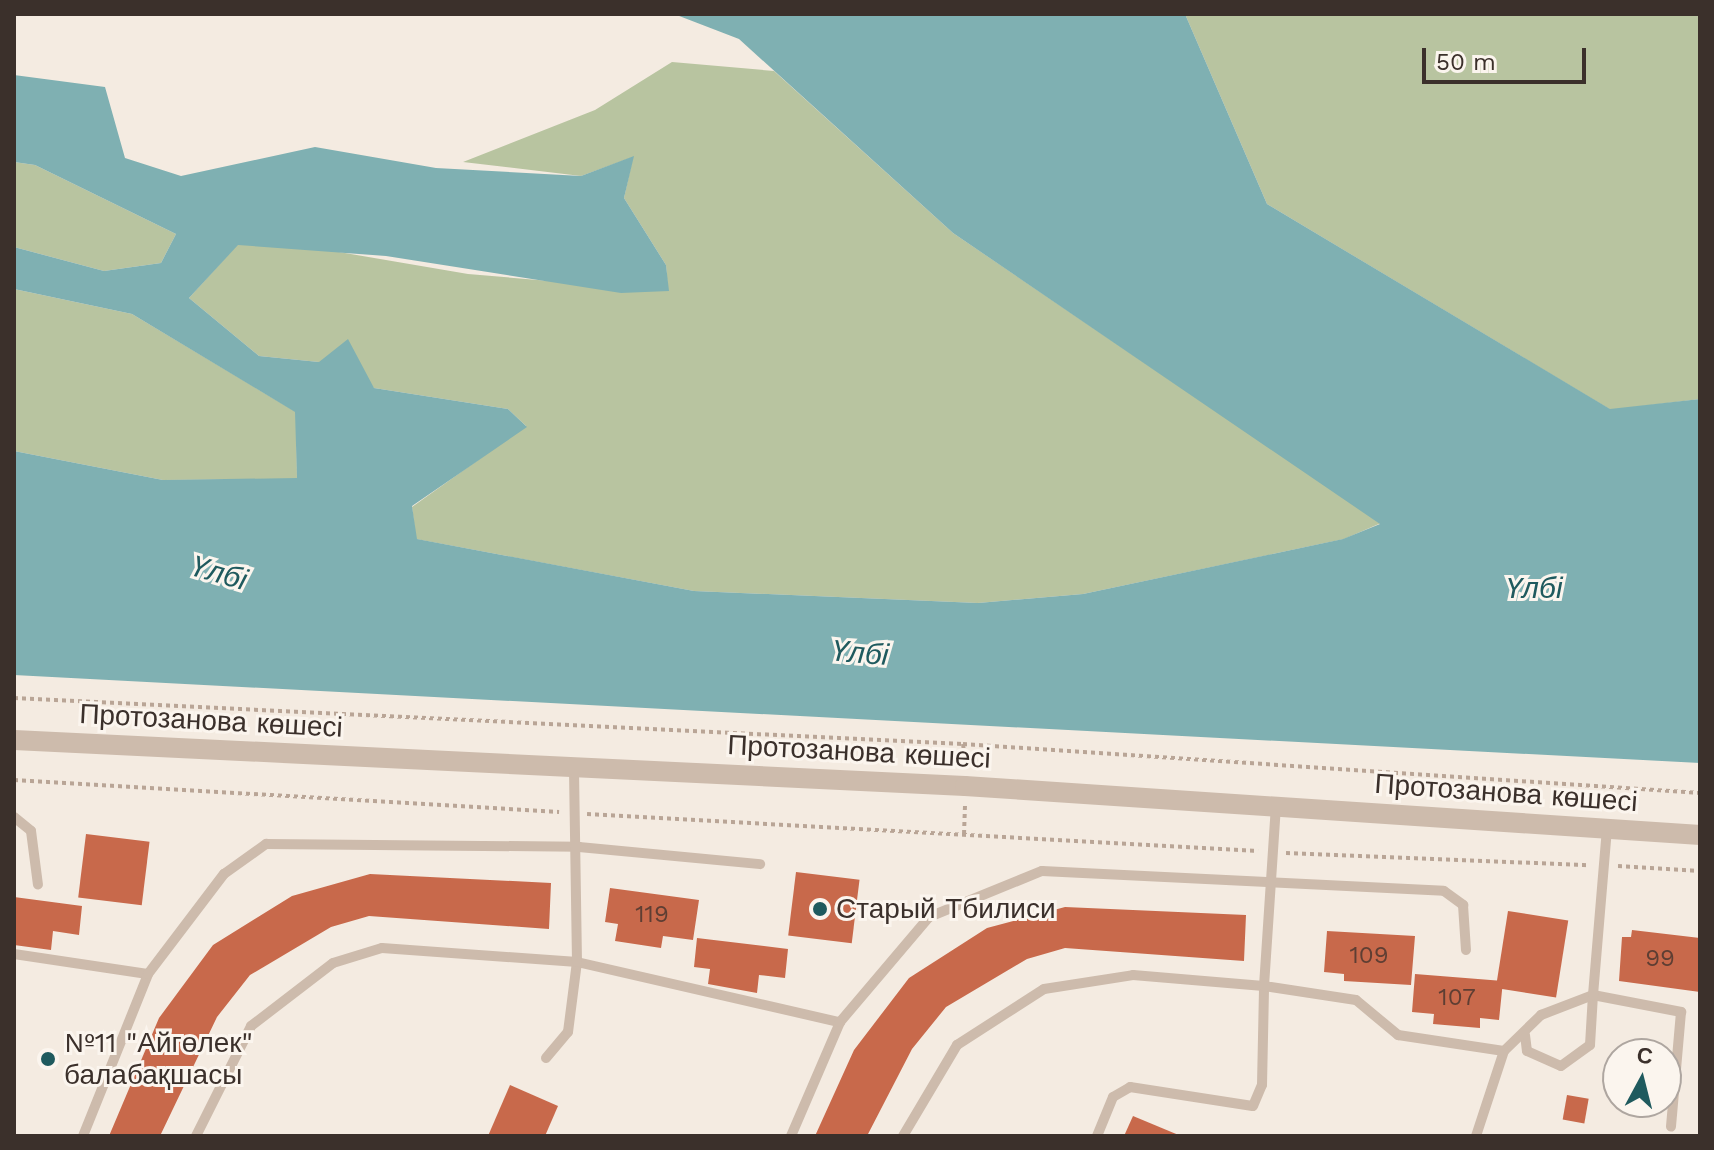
<!DOCTYPE html>
<meta charset="utf-8">
<style>
body{margin:0}
#map{position:relative;width:1714px;height:1150px;overflow:hidden;background:#f4ebe1;font-family:"Work Sans",sans-serif}
div>[style]{position:absolute}
.green>*{inset:0;background:#b8c4a0}
.water>*{inset:0;background:#7fb0b2}
.building>*{inset:0;background:#c8694b;transform-origin:0 0}
.path>*{height:4px;margin-top:-2px;transform-origin:0;background:repeating-linear-gradient(90deg,#b9a596 0 4px,transparent 0 8px)}
.service>*{height:10px;margin:-5px;padding:0 5px;transform-origin:5px;border-radius:5px;background:#cdbbac}
.tertiary>*{height:20px;margin:-10px;padding:0 10px;transform-origin:10px;border-radius:10px;background:#cdbbac}
.dots>*{width:22px;height:22px;translate:-50% -50%;box-sizing:border-box;border:4px solid #fbf5ee;border-radius:50%}
span{translate:-50% -50%;white-space:nowrap;text-align:center;line-height:1.15;-webkit-text-stroke:6px #fbf5ee;paint-order:stroke}
.number-label{font-size:24px;color:#5e3e33}
.number-label span{-webkit-text-stroke-width:0}
.street-label{font-size:28px;color:#3b302b}
.poi-label{font-size:28px;color:#3b302b}
.left{translate:0 -50%;text-align:left}
.water-label{font-size:30px;color:#1f5a5e;font-style:italic}
.frame{position:absolute;inset:0;border:16px solid #3b302b;pointer-events:none}
.north{position:absolute;left:1602px;top:1038px;width:80px;height:80px;box-sizing:border-box;background:#fbf5ee;border:2px solid #aea6a0;border-radius:50%;rotate:7deg;font-size:22px;font-weight:700;line-height:32px;text-align:center;color:#3b302b}
.north::after{content:'';display:block;margin:auto;width:28px;height:36px;background:#1f5a5e;clip-path:polygon(50% 0,100% 100%,50% 72%,0 100%)}
.scale{position:absolute;left:1422px;top:48px;width:164px;height:36px;box-sizing:border-box;border:4px solid #3b302b;border-top:0;padding-left:10px;font-size:24px;line-height:28px;white-space:nowrap;color:#3b302b;-webkit-text-stroke:6px #fbf5ee;paint-order:stroke}
</style>
<div id="map">
<div class="green">
<i style="clip-path:polygon(1185px 14px,1700px 14px,1700px 399px,1611px 410px,1267px 204px)"></i>
<i style="clip-path:polygon(672px 62px,774px 71px,953px 233px,1381px 523px,1344px 539px,1083px 594px,978px 603px,694px 591px,416px 539px,412px 507px,526px 426px,508px 409px,374px 388px,319px 362px,259px 356px,189px 298px,237px 245px,298px 245px,468px 274px,668px 291px,666px 265px,624px 198px,633px 157px,581px 176px,463px 162px,595px 110px)"></i>
<i style="clip-path:polygon(14px 162px,35px 165px,176px 234px,161px 263px,104px 271px,14px 247px)"></i>
<i style="clip-path:polygon(14px 289px,132px 314px,296px 412px,297px 479px,163px 480px,14px 451px)"></i>
</div>
<div class="water">
<i style="clip-path:polygon(674px 14px,1185px 14px,1267px 204px,1610px 409px,1700px 399px,1700px 763px,14px 675px,14px 451px,163px 480px,297px 478px,295px 412px,132px 314px,14px 289px,14px 247px,104px 271px,161px 263px,176px 234px,35px 165px,14px 162px,14px 75px,105px 87px,125px 158px,181px 176px,315px 147px,436px 168px,581px 176px,634px 156px,624px 198px,666px 265px,669px 291px,621px 293px,386px 256px,238px 245px,189px 298px,259px 356px,319px 362px,348px 339px,374px 388px,508px 409px,527px 427px,412px 506px,417px 539px,694px 591px,978px 603px,1083px 594px,1343px 539px,1380px 524px,953px 233px,739px 39px)"></i>
</div>
<div class="building">
<i style="left:86px;top:834px;width:64px;height:64px;rotate:7deg"></i>
<i style="left:796px;top:872px;width:64px;height:64px;rotate:7deg"></i>
<i style="clip-path:polygon(370px 874px,551px 883px,549px 929px,369px 916px,331px 927px,250px 975px,217px 1017px,160px 1136px,109px 1136px,159px 1018px,213px 945px,292px 896px)"></i>
<i style="clip-path:polygon(610px 888px,699px 900px,693px 940px,663px 936px,661px 948px,615px 941px,618px 924px,605px 922px)"></i>
<i style="clip-path:polygon(14px 897px,82px 906px,79px 935px,53px 931px,51px 950px,14px 945px)"></i>
<i style="clip-path:polygon(1065px 907px,1246px 915px,1244px 961px,1065px 948px,1027px 959px,946px 1007px,912px 1049px,867px 1136px,815px 1136px,854px 1050px,909px 978px,987px 928px)"></i>
<i style="left:1508px;top:911px;width:61px;height:78px;rotate:9deg"></i>
<i style="clip-path:polygon(1632px 930px,1700px 938px,1700px 992px,1619px 981px,1622px 937px,1631px 937px)"></i>
<i style="clip-path:polygon(1327px 931px,1415px 936px,1411px 985px,1344px 981px,1344px 974px,1324px 972px)"></i>
<i style="clip-path:polygon(697px 938px,788px 949px,785px 978px,759px 975px,757px 993px,708px 984px,710px 969px,694px 967px)"></i>
<i style="clip-path:polygon(1415px 974px,1503px 981px,1499px 1020px,1480px 1018px,1480px 1028px,1433px 1024px,1434px 1014px,1412px 1012px)"></i>
<i style="clip-path:polygon(510px 1085px,558px 1106px,545px 1136px,488px 1136px)"></i>
<i style="left:1567px;top:1095px;width:22px;height:25px;rotate:10deg"></i>
<i style="clip-path:polygon(1133px 1116px,1181px 1136px,1124px 1136px)"></i>
</div>
<div class="path">
<i style="left:14px;top:698px;width:950px;rotate:2.78deg"></i>
<i style="left:963px;top:744px;width:739px;rotate:3.8deg"></i>
<i style="left:963px;top:744px;width:24px;rotate:83deg"></i>
<i style="left:14px;top:780px;width:546px;rotate:3.36deg"></i>
<i style="left:587px;top:814px;width:672px;rotate:3.16deg"></i>
<i style="left:964px;top:834px;width:30px;rotate:-88deg"></i>
<i style="left:1286px;top:853px;width:303px;rotate:2.3deg"></i>
<i style="left:1618px;top:866px;width:82px;rotate:3.5deg"></i>
</div>
<div class="service">
<i style="left:14px;top:817px;width:22px;rotate:39deg"></i>
<i style="left:31px;top:831px;width:54px;rotate:82.6deg"></i>
<i style="left:14px;top:954px;width:135px;rotate:8.5deg"></i>
<i style="left:1525px;top:1035px;width:16px;rotate:83deg"></i>
<i style="left:1527px;top:1051px;width:37px;rotate:24deg"></i>
<i style="left:1561px;top:1066px;width:36px;rotate:-36deg"></i>
<i style="left:1590px;top:1045px;width:50px;rotate:-86.6deg"></i>
<i style="left:1593px;top:995px;width:90px;rotate:10.9deg"></i>
<i style="left:1681px;top:1012px;width:115px;rotate:95deg"></i>
<i style="left:546px;top:1058px;width:34px;rotate:-50deg"></i>
<i style="left:568px;top:1032px;width:71px;rotate:-82.7deg"></i>
<i style="left:577px;top:962px;width:270px;rotate:12.9deg"></i>
<i style="left:83px;top:1136px;width:175px;rotate:-68.1deg"></i>
<i style="left:148px;top:974px;width:126px;rotate:-52.8deg"></i>
<i style="left:224px;top:874px;width:52px;rotate:-35.5deg"></i>
<i style="left:266px;top:844px;width:313px;rotate:0.5deg"></i>
<i style="left:579px;top:847px;width:182px;rotate:5.4deg"></i>
<i style="left:196px;top:1136px;width:123px;rotate:-63.4deg"></i>
<i style="left:251px;top:1026px;width:103px;rotate:-37.5deg"></i>
<i style="left:333px;top:963px;width:51px;rotate:-17deg"></i>
<i style="left:382px;top:948px;width:196px;rotate:4.1deg"></i>
<i style="left:577px;top:962px;width:197px;rotate:-90.9deg"></i>
<i style="left:791px;top:1136px;width:124px;rotate:-66.7deg"></i>
<i style="left:840px;top:1022px;width:138px;rotate:-49.7deg"></i>
<i style="left:929px;top:917px;width:122px;rotate:-22.2deg"></i>
<i style="left:1042px;top:871px;width:402px;rotate:2.8deg"></i>
<i style="left:1444px;top:891px;width:24px;rotate:36deg"></i>
<i style="left:1463px;top:905px;width:45px;rotate:86.2deg"></i>
<i style="left:903px;top:1136px;width:106px;rotate:-59.3deg"></i>
<i style="left:957px;top:1045px;width:103px;rotate:-32.8deg"></i>
<i style="left:1044px;top:989px;width:90px;rotate:-8.9deg"></i>
<i style="left:1133px;top:975px;width:131px;rotate:4.8deg"></i>
<i style="left:1264px;top:986px;width:180px;rotate:-86.2deg"></i>
<i style="left:1097px;top:1136px;width:42px;rotate:-67.7deg"></i>
<i style="left:1113px;top:1097px;width:20px;rotate:-30deg"></i>
<i style="left:1130px;top:1087px;width:124px;rotate:8.8deg"></i>
<i style="left:1253px;top:1106px;width:23px;rotate:-67deg"></i>
<i style="left:1262px;top:1085px;width:99px;rotate:-88.8deg"></i>
<i style="left:1264px;top:986px;width:93px;rotate:8.7deg"></i>
<i style="left:1356px;top:1000px;width:55px;rotate:39.8deg"></i>
<i style="left:1398px;top:1035px;width:107px;rotate:8.6deg"></i>
<i style="left:1504px;top:1051px;width:52px;rotate:-44.2deg"></i>
<i style="left:1541px;top:1015px;width:56px;rotate:-21deg"></i>
<i style="left:1593px;top:995px;width:168px;rotate:-85.2deg"></i>
<i style="left:1476px;top:1136px;width:89px;rotate:-71.8deg"></i>
</div>
<div class="tertiary">
<i style="left:14px;top:740px;width:952px;rotate:2.77deg"></i>
<i style="left:965px;top:786px;width:737px;rotate:3.81deg"></i>
</div>
<div class="dots">
<i style="left:820px;top:909px;background:#1f5a5e"></i>
<i style="left:48px;top:1059px;background:#1f5a5e"></i>
</div>
<div class="number-label">
<span style="left:652px;top:915px">119</span>
<span style="left:1369px;top:956px">109</span>
<span style="left:1660px;top:959px">99</span>
<span style="left:1457px;top:998px">107</span>
</div>
<div class="street-label">
<span style="left:211px;top:721px;rotate:3deg">Протозанова көшесі</span>
<span style="left:859px;top:752px;rotate:3deg">Протозанова көшесі</span>
<span style="left:1506px;top:793px;rotate:4deg">Протозанова көшесі</span>
</div>
<div class="poi-label">
<span class="left" style="left:836px;top:909px">Старый Тбилиси</span>
<span class="left" style="left:64px;top:1059px">№11 "Айгөлек"<br>балабақшасы</span>
</div>
<div class="water-label">
<span style="left:219px;top:573px;rotate:16deg">Үлбі</span>
<span style="left:1534px;top:588px">Үлбі</span>
<span style="left:860px;top:653px;rotate:5deg">Үлбі</span>
</div>
<div class="frame"></div>
<div class="north">С</div>
<div class="scale">50 m</div>
</div>
